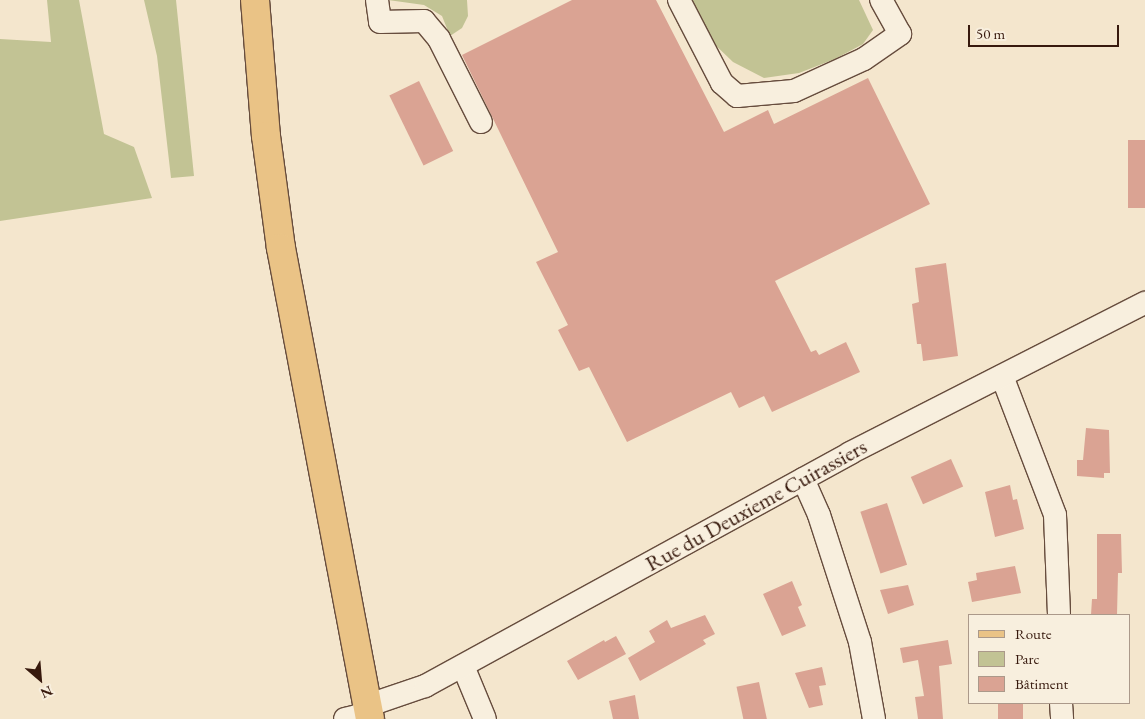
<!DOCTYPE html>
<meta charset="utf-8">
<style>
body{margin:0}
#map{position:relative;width:1145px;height:719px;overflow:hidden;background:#f4e6cd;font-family:"EB Garamond",serif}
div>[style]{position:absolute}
.green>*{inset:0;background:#c2c394}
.building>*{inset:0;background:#daa393;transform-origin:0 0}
.roads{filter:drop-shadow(1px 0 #664c3d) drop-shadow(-1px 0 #664c3d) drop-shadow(0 1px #664c3d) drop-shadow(0 -1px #664c3d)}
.minor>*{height:22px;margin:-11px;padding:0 11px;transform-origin:11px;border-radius:11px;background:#f8efde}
.major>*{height:28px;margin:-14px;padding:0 14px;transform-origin:14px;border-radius:14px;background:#eac386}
span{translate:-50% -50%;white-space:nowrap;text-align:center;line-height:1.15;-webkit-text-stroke:5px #f8efde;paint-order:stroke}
.street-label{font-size:22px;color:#37190d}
.legend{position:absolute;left:968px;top:614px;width:162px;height:90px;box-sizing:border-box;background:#f8efde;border:1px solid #ab998a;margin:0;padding:6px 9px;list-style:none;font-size:15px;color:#37190d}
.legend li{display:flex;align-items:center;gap:10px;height:25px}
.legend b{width:25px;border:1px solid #ab998a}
.north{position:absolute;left:15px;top:654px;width:50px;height:50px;-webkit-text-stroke:4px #f8efde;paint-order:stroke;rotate:153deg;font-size:14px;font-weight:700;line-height:20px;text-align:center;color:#37190d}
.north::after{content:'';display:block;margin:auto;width:18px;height:22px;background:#37190d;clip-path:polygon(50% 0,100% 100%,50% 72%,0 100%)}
.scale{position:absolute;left:968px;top:25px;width:151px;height:22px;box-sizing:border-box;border:2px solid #37190d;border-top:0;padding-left:6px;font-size:15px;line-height:18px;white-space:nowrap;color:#37190d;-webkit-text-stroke:4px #f8efde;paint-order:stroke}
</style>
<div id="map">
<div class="green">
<i style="clip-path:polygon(47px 0,79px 0,104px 134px,134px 147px,152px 198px,0 221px,0 39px,51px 42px)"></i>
<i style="clip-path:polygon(144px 0,176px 0,194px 176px,171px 178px,157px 56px)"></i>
<i style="clip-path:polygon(388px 0,467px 0,468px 16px,462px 28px,450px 36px,442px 16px,424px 5px)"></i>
<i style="clip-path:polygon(689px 0,859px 0,873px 30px,863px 44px,835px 59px,799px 73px,764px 78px,733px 62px,708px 38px)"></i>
</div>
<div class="building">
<i style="clip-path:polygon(572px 0,656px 0,724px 132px,768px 110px,774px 124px,868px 78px,930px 204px,775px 281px,811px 352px,816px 350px,819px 355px,846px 342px,860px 372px,772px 412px,764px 396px,739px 408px,731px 392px,627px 442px,589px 367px,579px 371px,558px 330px,568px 325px,536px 262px,558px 252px,462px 55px)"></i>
<i style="left:419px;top:81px;width:78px;height:33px;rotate:64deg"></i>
<i style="left:1128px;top:140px;width:17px;height:68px"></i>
<i style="clip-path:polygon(946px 263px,958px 356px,923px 361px,921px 344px,917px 344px,912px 304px,919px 302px,915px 268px)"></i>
<i style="clip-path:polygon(1086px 428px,1109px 430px,1110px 473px,1104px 473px,1104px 478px,1077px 476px,1077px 460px,1083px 460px)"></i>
<i style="left:951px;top:459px;width:30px;height:44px;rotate:66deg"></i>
<i style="clip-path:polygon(1010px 485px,1013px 500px,1017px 499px,1024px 529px,995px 537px,985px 492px)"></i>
<i style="left:887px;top:503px;width:65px;height:28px;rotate:72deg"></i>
<i style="clip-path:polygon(1097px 534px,1121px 534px,1122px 573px,1118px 573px,1117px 615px,1091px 615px,1092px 599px,1097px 599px)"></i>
<i style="clip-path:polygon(1015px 566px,1021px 593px,972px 602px,968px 582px,977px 580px,976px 573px)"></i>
<i style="clip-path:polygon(792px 581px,802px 605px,798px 607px,806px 626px,782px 636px,763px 594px)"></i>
<i style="clip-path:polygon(908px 585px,914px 605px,888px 614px,880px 590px)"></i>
<i style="clip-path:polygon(705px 615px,715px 634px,703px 640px,706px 644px,640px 681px,628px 658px,655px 642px,649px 631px,667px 620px,671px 628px)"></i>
<i style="clip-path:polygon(616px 636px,626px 654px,578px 680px,567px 661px,604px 640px,605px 642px)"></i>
<i style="clip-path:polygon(948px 640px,952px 664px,939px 666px,943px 719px,918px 719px,915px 697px,924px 696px,918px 660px,903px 663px,900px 648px)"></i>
<i style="clip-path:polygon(822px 667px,826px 685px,819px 686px,823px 705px,809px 708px,795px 673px)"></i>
<i style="left:759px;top:682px;width:38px;height:23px;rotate:78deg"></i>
<i style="clip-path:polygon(635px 695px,639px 719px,613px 719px,609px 701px)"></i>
<i style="left:998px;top:703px;width:25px;height:16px"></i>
</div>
<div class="roads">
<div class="minor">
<i style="left:377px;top:0;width:22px;rotate:82deg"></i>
<i style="left:380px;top:22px;width:44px;rotate:-1.3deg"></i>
<i style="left:424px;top:21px;width:23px;rotate:50deg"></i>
<i style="left:439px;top:39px;width:93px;rotate:63.2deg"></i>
<i style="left:679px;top:0;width:93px;rotate:62.6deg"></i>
<i style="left:722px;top:83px;width:20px;rotate:41deg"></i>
<i style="left:737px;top:96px;width:57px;rotate:-5deg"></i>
<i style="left:794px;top:91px;width:77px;rotate:-24.6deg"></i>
<i style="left:864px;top:59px;width:44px;rotate:-34.8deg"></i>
<i style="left:900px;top:34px;width:39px;rotate:-119deg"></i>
<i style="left:1002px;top:376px;width:149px;rotate:69.1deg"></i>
<i style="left:1055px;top:515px;width:100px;rotate:87.7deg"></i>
<i style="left:803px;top:479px;width:39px;rotate:66deg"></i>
<i style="left:819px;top:515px;width:133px;rotate:72.1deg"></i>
<i style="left:860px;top:642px;width:78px;rotate:79.7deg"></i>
<i style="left:463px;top:666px;width:57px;rotate:67.5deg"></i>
<i style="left:1061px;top:703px;width:16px;rotate:86deg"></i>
<i style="left:345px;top:719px;width:12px;rotate:-14deg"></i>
<i style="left:357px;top:716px;width:25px;rotate:-34deg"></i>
<i style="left:378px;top:702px;width:50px;rotate:-18.8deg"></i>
<i style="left:425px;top:686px;width:485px;rotate:-28.7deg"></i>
<i style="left:850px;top:453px;width:331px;rotate:-27deg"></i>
</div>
<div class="major">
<i style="left:255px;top:0;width:136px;rotate:85.4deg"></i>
<i style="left:266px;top:136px;width:113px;rotate:82.4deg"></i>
<i style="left:281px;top:248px;width:479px;rotate:79.3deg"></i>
</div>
</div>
<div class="street-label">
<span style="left:756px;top:505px;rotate:-29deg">Rue du Deuxieme Cuirassiers</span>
</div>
<ul class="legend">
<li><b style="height:6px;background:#eac386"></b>Route</li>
<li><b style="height:14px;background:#c2c394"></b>Parc</li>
<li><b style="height:14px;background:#daa393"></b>Bâtiment</li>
</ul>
<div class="north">N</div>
<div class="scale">50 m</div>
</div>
